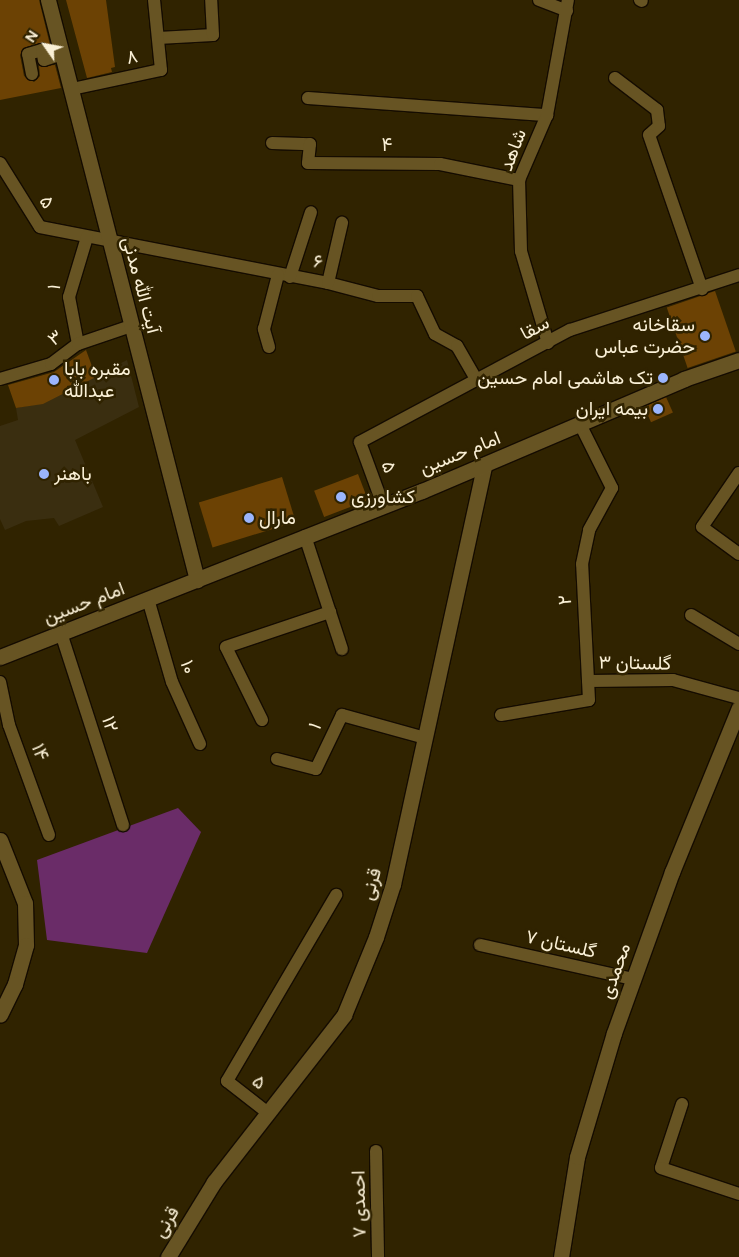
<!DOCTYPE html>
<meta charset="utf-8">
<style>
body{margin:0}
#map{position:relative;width:739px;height:1257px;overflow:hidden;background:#302300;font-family:Figtree,Vazirmatn,sans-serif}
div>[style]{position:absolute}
.built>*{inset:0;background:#3a2e10}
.green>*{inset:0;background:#6a2c68}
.building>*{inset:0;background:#6c4204;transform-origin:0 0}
.roads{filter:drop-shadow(1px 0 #150c00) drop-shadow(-1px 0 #150c00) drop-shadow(0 1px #150c00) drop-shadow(0 -1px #150c00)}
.minor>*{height:12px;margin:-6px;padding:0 6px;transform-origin:6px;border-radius:6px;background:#675423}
.tertiary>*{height:15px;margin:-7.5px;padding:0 7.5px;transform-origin:7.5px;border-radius:7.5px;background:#675423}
.secondary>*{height:15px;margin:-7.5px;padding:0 7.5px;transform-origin:7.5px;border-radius:7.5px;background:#675423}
.dots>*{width:14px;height:14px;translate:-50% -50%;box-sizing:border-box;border:2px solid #302300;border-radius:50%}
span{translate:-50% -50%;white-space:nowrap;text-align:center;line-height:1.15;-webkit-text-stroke:5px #302300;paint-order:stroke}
.street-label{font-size:19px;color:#faf0d6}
.poi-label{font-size:19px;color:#faf0d6}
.right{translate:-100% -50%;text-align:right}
.left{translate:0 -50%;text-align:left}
.north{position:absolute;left:20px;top:20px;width:50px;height:50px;-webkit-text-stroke:4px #302300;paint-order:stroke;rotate:303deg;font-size:14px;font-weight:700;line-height:20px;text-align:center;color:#faf0d6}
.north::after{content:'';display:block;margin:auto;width:18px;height:22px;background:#faf0d6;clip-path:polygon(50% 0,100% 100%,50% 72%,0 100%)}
</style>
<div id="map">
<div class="built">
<i style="clip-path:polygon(127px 360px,139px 407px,75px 440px,103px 507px,59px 526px,54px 518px,26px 521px,5px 530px,0 519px,0 426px,18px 420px,16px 408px,43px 403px)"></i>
</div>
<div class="green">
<i style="clip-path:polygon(178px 808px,201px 832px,147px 953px,47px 940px,37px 860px)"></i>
</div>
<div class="building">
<i style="clip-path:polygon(0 0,39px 0,51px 49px,44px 42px,23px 48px,20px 55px,24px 76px,34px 82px,40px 76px,39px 66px,55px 65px,61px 88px,0 100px)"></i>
<i style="clip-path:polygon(66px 0,106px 0,115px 67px,111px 68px,112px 72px,87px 78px)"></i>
<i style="left:715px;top:291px;width:64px;height:51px;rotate:71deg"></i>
<i style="clip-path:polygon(86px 350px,96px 377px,43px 404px,16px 408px,8px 385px,54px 372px)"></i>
<i style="left:666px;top:397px;width:17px;height:24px;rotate:66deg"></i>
<i style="left:358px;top:474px;width:28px;height:47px;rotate:69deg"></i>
<i style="left:282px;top:477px;width:47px;height:87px;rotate:73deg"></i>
</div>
<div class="roads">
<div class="minor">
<i style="left:539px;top:0;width:30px;rotate:21deg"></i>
<i style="left:640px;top:0;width:2px;rotate:27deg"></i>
<i style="left:158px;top:38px;width:55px;rotate:-3.1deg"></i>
<i style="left:213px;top:35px;width:35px;rotate:-93deg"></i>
<i style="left:32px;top:74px;width:20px;rotate:-101deg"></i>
<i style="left:28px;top:54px;width:15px;rotate:-16deg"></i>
<i style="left:42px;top:50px;width:10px;rotate:79deg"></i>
<i style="left:44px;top:60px;width:20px;rotate:-18deg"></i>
<i style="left:615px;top:78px;width:53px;rotate:37.3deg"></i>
<i style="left:657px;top:110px;width:16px;rotate:83deg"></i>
<i style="left:659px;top:126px;width:13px;rotate:138deg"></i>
<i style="left:649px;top:135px;width:163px;rotate:71deg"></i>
<i style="left:72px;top:89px;width:91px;rotate:-12.1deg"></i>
<i style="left:161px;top:70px;width:70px;rotate:-95.7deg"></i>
<i style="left:308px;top:98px;width:240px;rotate:4.1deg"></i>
<i style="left:272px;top:143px;width:38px;rotate:2deg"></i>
<i style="left:310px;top:144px;width:19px;rotate:96deg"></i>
<i style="left:308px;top:163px;width:132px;rotate:0.4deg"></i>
<i style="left:440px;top:164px;width:81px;rotate:11.4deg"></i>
<i style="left:0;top:163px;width:75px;rotate:58deg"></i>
<i style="left:40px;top:227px;width:293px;rotate:11deg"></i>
<i style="left:328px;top:283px;width:52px;rotate:14.6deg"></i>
<i style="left:378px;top:296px;width:39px"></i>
<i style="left:417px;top:296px;width:42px;rotate:64.7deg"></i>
<i style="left:435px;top:334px;width:25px;rotate:29deg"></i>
<i style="left:457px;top:346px;width:38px;rotate:60deg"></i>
<i style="left:290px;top:277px;width:68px;rotate:-72.1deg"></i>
<i style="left:328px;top:283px;width:62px;rotate:-76.9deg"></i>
<i style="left:548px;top:343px;width:96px;rotate:-106.4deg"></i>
<i style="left:521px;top:251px;width:71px;rotate:-91.6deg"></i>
<i style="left:519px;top:180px;width:71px;rotate:-66.7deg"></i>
<i style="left:547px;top:115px;width:117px;rotate:-79.7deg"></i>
<i style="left:78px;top:344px;width:48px;rotate:-100.8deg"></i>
<i style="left:69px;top:297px;width:63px;rotate:-73.3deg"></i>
<i style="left:269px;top:347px;width:19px;rotate:-106deg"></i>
<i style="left:264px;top:329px;width:56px;rotate:-75.5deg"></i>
<i style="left:0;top:379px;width:53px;rotate:-16.4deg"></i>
<i style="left:51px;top:364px;width:34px;rotate:-37deg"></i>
<i style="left:78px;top:344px;width:56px;rotate:-18.8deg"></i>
<i style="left:739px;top:473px;width:65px;rotate:124.4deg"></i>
<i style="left:702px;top:527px;width:46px;rotate:36.1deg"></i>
<i style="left:383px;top:505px;width:67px;rotate:-110.1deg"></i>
<i style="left:360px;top:442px;width:238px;rotate:-28.1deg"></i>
<i style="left:570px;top:330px;width:178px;rotate:-18deg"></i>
<i style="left:305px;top:536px;width:119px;rotate:71.9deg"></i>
<i style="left:148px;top:599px;width:86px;rotate:73.9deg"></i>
<i style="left:172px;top:682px;width:68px;rotate:65.7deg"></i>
<i style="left:691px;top:615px;width:56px;rotate:31.1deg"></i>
<i style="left:61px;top:633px;width:202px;rotate:72.1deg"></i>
<i style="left:588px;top:681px;width:85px;rotate:-0.7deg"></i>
<i style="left:673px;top:680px;width:68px;rotate:15.3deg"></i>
<i style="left:0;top:682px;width:44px;rotate:78.2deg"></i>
<i style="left:9px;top:725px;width:117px;rotate:70deg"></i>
<i style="left:501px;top:715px;width:89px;rotate:-9.7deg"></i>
<i style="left:589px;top:700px;width:136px;rotate:-92.9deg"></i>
<i style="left:582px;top:564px;width:35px;rotate:-78deg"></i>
<i style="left:589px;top:530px;width:48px;rotate:-61.3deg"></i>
<i style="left:612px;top:488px;width:72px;rotate:-116.6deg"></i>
<i style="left:262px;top:720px;width:81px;rotate:-116.3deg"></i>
<i style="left:226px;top:647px;width:110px;rotate:-18.6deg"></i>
<i style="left:277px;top:759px;width:40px;rotate:14.4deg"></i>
<i style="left:316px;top:769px;width:60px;rotate:-64.3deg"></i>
<i style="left:342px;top:715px;width:86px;rotate:15.5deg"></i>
<i style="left:480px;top:945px;width:157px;rotate:12.5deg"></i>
<i style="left:682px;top:1104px;width:67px;rotate:108.2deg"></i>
<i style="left:661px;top:1168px;width:82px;rotate:18.4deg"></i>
<i style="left:268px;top:1113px;width:52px;rotate:-142deg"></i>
<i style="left:227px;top:1081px;width:216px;rotate:-59.6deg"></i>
<i style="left:376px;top:1151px;width:106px;rotate:88.9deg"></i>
</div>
<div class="tertiary">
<i style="left:48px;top:0;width:599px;rotate:75.59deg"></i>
<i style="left:0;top:840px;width:68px;rotate:68.4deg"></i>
<i style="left:25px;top:903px;width:42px;rotate:88.6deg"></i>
<i style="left:26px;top:945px;width:41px;rotate:105.8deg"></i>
<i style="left:15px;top:984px;width:34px;rotate:116deg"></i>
<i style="left:168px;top:1257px;width:88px;rotate:-58.5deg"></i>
<i style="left:214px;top:1182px;width:212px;rotate:-52.1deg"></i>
<i style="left:344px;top:1015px;width:84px;rotate:-67.7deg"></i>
<i style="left:376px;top:937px;width:56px;rotate:-72.2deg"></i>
<i style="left:393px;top:884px;width:429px;rotate:-77.7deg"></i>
<i style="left:561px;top:1257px;width:101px;rotate:-80.9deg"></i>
<i style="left:577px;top:1157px;width:129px;rotate:-73.4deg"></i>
<i style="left:614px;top:1033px;width:171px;rotate:-70.2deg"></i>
<i style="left:672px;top:872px;width:177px;rotate:-67.8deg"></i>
</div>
<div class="secondary">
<i style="left:0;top:657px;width:453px;rotate:-21.5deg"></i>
<i style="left:422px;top:491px;width:285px;rotate:-23.1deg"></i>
<i style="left:684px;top:379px;width:58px;rotate:-19.1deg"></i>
</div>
</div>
<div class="dots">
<i style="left:705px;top:336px;background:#9bb5fd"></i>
<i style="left:663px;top:378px;background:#9bb5fd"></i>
<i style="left:54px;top:380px;background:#9bb5fd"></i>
<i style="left:658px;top:409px;background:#9bb5fd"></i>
<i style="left:44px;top:474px;background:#9bb5fd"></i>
<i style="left:341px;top:497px;background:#9bb5fd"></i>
<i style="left:249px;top:518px;background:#9bb5fd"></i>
</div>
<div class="street-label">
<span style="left:132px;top:57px;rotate:-12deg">۸</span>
<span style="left:387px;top:145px">۴</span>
<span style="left:513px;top:150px;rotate:-69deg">شاهد</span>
<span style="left:47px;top:202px;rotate:58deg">۵</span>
<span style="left:318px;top:262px;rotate:9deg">۶</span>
<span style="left:141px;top:285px;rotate:75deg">آیت الله مدنی</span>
<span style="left:54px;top:287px;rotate:-80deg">۱</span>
<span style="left:535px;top:328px;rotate:-28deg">سقا</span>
<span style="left:55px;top:338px;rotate:-37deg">۳</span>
<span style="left:460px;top:453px;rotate:-22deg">امام حسین</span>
<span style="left:389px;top:467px;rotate:70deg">۵</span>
<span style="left:565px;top:600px;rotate:-93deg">۲</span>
<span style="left:84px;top:603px;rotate:-21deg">امام حسین</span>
<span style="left:635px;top:663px;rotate:1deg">گلستان ۳</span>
<span style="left:188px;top:667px;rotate:72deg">۱۰</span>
<span style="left:110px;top:724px;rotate:72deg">۱۲</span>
<span style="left:315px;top:726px;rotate:-65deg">۱</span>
<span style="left:40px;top:752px;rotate:69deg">۱۴</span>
<span style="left:371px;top:884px;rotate:-74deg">قرنی</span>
<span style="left:561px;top:944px;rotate:13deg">گلستان ۷</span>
<span style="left:615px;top:971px;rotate:-70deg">محمدی</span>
<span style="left:259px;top:1082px;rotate:38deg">۵</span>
<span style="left:359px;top:1204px;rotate:-91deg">احمدی ۷</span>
<span style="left:166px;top:1222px;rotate:-59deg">قرنی</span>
</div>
<div class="poi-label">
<span class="right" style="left:695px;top:336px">سقاخانه<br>حضرت عباس</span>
<span class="left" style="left:64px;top:380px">مقبره بابا<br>عبدالله</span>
<span class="right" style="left:653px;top:378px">تک هاشمی امام حسین</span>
<span class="right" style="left:648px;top:409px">بیمه ایران</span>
<span class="left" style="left:54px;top:474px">باهنر</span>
<span class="left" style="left:351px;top:497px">کشاورزی</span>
<span class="left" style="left:259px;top:518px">مارال</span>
</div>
<div class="north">N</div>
</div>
